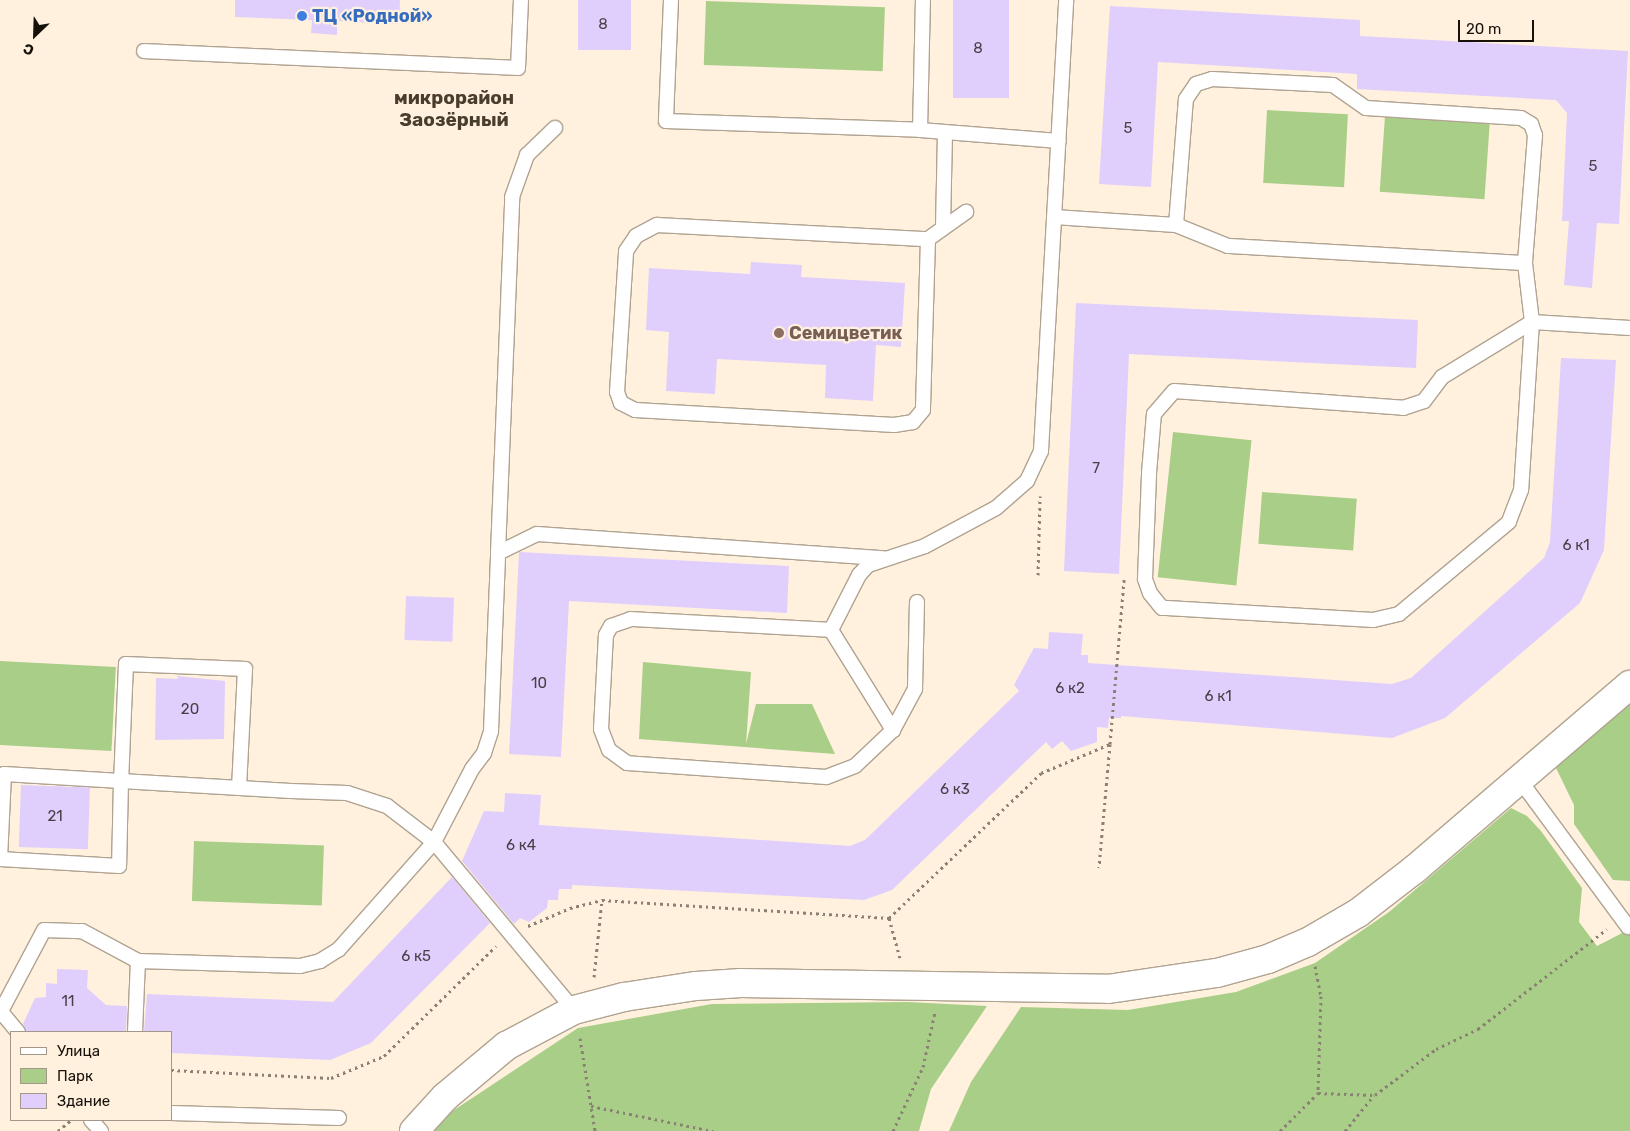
<!DOCTYPE html>
<meta charset="utf-8">
<style>
body{margin:0}
#map{position:relative;width:1630px;height:1131px;overflow:hidden;background:#fff1de;font-family:Rubik,sans-serif}
div>[style]{position:absolute}
.green>*{inset:0;background:#a9ce87;transform-origin:0 0}
.building>*{inset:0;background:#e0cefc;transform-origin:0 0}
.path>*{height:3px;margin-top:-1.5px;transform-origin:0;background:repeating-linear-gradient(90deg,#8a8074 0 2.5px,transparent 0 6.5px)}
.roads{filter:drop-shadow(1px 0 #b0a391) drop-shadow(-1px 0 #b0a391) drop-shadow(0 1px #b0a391) drop-shadow(0 -1px #b0a391)}
.lane>*{height:14px;margin:-7px;padding:0 7px;transform-origin:7px;border-radius:7px;background:#fff}
.street>*{height:28px;margin:-14px;padding:0 14px;transform-origin:14px;border-radius:14px;background:#fff}
.dots>*{width:14px;height:14px;translate:-50% -50%;box-sizing:border-box;border:2px solid #fff1de;border-radius:50%}
span{translate:-50% -50%;white-space:nowrap;text-align:center;line-height:1.15;-webkit-text-stroke:4.5px #fff1de;paint-order:stroke}
.number-label{font-size:15px;color:#484047}
.number-label span{-webkit-text-stroke-width:0}
.shop-label{font-size:18px;color:#366cbe;font-weight:700}
.left{translate:0 -50%;text-align:left}
.education-label{font-size:18px;color:#785e54;font-weight:700}
.neighbourhood-label{font-size:19px;color:#493e2e;font-weight:700}
.legend{position:absolute;left:10px;top:1031px;width:162px;height:90px;box-sizing:border-box;background:#fff1de;border:1px solid #a2978a;margin:0;padding:6px 9px;list-style:none;font-size:15px;color:#16110b}
.legend li{display:flex;align-items:center;gap:10px;height:25px}
.legend b{width:25px;border:1px solid #a2978a}
.north{position:absolute;left:10px;top:10px;width:50px;height:50px;-webkit-text-stroke:4px #fff1de;paint-order:stroke;rotate:204deg;font-size:14px;font-weight:700;line-height:20px;text-align:center;color:#16110b}
.north::after{content:'';display:block;margin:auto;width:18px;height:22px;background:#16110b;clip-path:polygon(50% 0,100% 100%,50% 72%,0 100%)}
.scale{position:absolute;left:1458px;top:20px;width:76px;height:22px;box-sizing:border-box;border:2px solid #16110b;border-top:0;padding-left:6px;font-size:15px;line-height:18px;white-space:nowrap;color:#16110b;-webkit-text-stroke:4px #fff1de;paint-order:stroke}
</style>
<div id="map">
<div class="green">
<i style="left:706px;top:1px;width:179px;height:64px;rotate:2deg"></i>
<i style="left:1267px;top:110px;width:81px;height:73px;rotate:3deg"></i>
<i style="left:1385px;top:116px;width:105px;height:76px;rotate:4deg"></i>
<i style="left:1173px;top:432px;width:79px;height:146px;rotate:6deg"></i>
<i style="left:1262px;top:492px;width:95px;height:52px;rotate:4deg"></i>
<i style="left:0;top:661px;width:116px;height:84px;rotate:3deg"></i>
<i style="clip-path:polygon(643px 662px,751px 672px,746px 744px,756px 704px,812px 704px,835px 754px,639px 739px)"></i>
<i style="clip-path:polygon(1630px 698px,1630px 881px,1613px 880px,1574px 824px,1574px 805px,1556px 768px)"></i>
<i style="clip-path:polygon(1511px 808px,1527px 816px,1541px 831px,1582px 888px,1579px 922px,1597px 946px,1630px 929px,1630px 1131px,949px 1131px,971px 1082px,1021px 1007px,1128px 1010px,1236px 992px,1315px 963px,1389px 912px)"></i>
<i style="left:194px;top:841px;width:130px;height:60px;rotate:2deg"></i>
<i style="clip-path:polygon(908px 1002px,987px 1006px,931px 1089px,919px 1131px,429px 1131px,442px 1118px,578px 1028px,712px 1004px)"></i>
</div>
<div class="building">
<i style="clip-path:polygon(235px 0,400px 0,399px 24px,337px 21px,337px 35px,311px 33px,312px 20px,235px 17px)"></i>
<i style="left:578px;top:0;width:53px;height:50px"></i>
<i style="left:953px;top:0;width:56px;height:98px"></i>
<i style="clip-path:polygon(1110px 6px,1360px 20px,1360px 36px,1628px 51px,1619px 224px,1597px 223px,1592px 288px,1564px 285px,1569px 221px,1562px 221px,1567px 113px,1556px 100px,1357px 89px,1357px 74px,1158px 62px,1151px 187px,1099px 184px)"></i>
<i style="clip-path:polygon(751px 262px,802px 265px,801px 277px,905px 283px,901px 347px,876px 345px,873px 401px,825px 398px,826px 365px,717px 359px,715px 394px,666px 391px,669px 332px,646px 330px,649px 268px,750px 274px)"></i>
<i style="clip-path:polygon(1076px 303px,1418px 320px,1416px 368px,1129px 354px,1119px 574px,1064px 571px)"></i>
<i style="clip-path:polygon(1561px 358px,1616px 360px,1604px 550px,1580px 603px,1445px 718px,1392px 738px,1121px 716px,1121px 718px,1109px 718px,1108px 728px,1097px 727px,1097px 742px,1071px 751px,1062px 741px,1052px 749px,1046px 742px,892px 890px,864px 900px,572px 885px,572px 889px,559px 889px,558px 900px,548px 900px,547px 908px,529px 922px,520px 918px,514px 924px,462px 861px,484px 811px,504px 812px,505px 793px,541px 795px,539px 825px,850px 846px,865px 840px,1019px 691px,1014px 685px,1034px 648px,1048px 649px,1049px 632px,1083px 634px,1081px 655px,1088px 655px,1088px 663px,1392px 684px,1411px 678px,1544px 558px,1550px 542px)"></i>
<i style="clip-path:polygon(519px 552px,789px 566px,787px 613px,569px 601px,561px 757px,509px 754px)"></i>
<i style="left:406px;top:596px;width:48px;height:44px;rotate:2deg"></i>
<i style="clip-path:polygon(177px 676px,225px 681px,224px 739px,155px 740px,156px 678px,178px 679px)"></i>
<i style="left:21px;top:785px;width:69px;height:62px;rotate:2deg"></i>
<i style="clip-path:polygon(452px 877px,490px 923px,371px 1043px,330px 1060px,171px 1053px,171px 1032px,144px 1032px,147px 994px,333px 1002px)"></i>
<i style="clip-path:polygon(57px 969px,88px 970px,87px 988px,106px 1005px,127px 1006px,126px 1032px,27px 1032px,23px 1024px,35px 998px,46px 997px,46px 983px,57px 984px)"></i>
</div>
<div class="path">
<i style="left:1038px;top:575px;width:79px;rotate:-88.5deg"></i>
<i style="left:1110px;top:744px;width:165px;rotate:-85.1deg"></i>
<i style="left:889px;top:918px;width:210px;rotate:-43.6deg"></i>
<i style="left:1041px;top:773px;width:75px;rotate:-22.8deg"></i>
<i style="left:1110px;top:744px;width:124px;rotate:95.1deg"></i>
<i style="left:528px;top:926px;width:46px;rotate:-23.2deg"></i>
<i style="left:570px;top:908px;width:33px;rotate:-14deg"></i>
<i style="left:1315px;top:966px;width:31px;rotate:79deg"></i>
<i style="left:1321px;top:996px;width:97px;rotate:91.8deg"></i>
<i style="left:594px;top:977px;width:77px;rotate:-84.1deg"></i>
<i style="left:602px;top:900px;width:288px;rotate:3.6deg"></i>
<i style="left:889px;top:918px;width:41px;rotate:74.6deg"></i>
<i style="left:580px;top:1038px;width:94px;rotate:80.8deg"></i>
<i style="left:171px;top:1070px;width:160px;rotate:2.9deg"></i>
<i style="left:331px;top:1078px;width:57px;rotate:-22.5deg"></i>
<i style="left:384px;top:1056px;width:157px;rotate:-44.5deg"></i>
<i style="left:591px;top:1106px;width:125px;rotate:11.6deg"></i>
<i style="left:58px;top:1131px;width:17px;rotate:-40deg"></i>
<i style="left:893px;top:1131px;width:71px;rotate:-64.9deg"></i>
<i style="left:923px;top:1067px;width:56px;rotate:-77.7deg"></i>
<i style="left:1280px;top:1131px;width:54px;rotate:-45deg"></i>
<i style="left:1318px;top:1093px;width:57px;rotate:2deg"></i>
<i style="left:1375px;top:1095px;width:76px;rotate:-37deg"></i>
<i style="left:1436px;top:1049px;width:47px;rotate:-25.5deg"></i>
<i style="left:1478px;top:1029px;width:163px;rotate:-37.8deg"></i>
<i style="left:1345px;top:1131px;width:46px;rotate:-51.1deg"></i>
</div>
<div class="roads">
<div class="lane">
<i style="left:671px;top:0;width:121px;rotate:92.4deg"></i>
<i style="left:666px;top:121px;width:254px;rotate:2deg"></i>
<i style="left:920px;top:130px;width:139px;rotate:4.5deg"></i>
<i style="left:144px;top:51px;width:374px;rotate:2.6deg"></i>
<i style="left:518px;top:68px;width:68px;rotate:-87.5deg"></i>
<i style="left:920px;top:130px;width:130px;rotate:-88.7deg"></i>
<i style="left:1054px;top:217px;width:122px;rotate:3.8deg"></i>
<i style="left:1176px;top:225px;width:56px;rotate:22deg"></i>
<i style="left:1228px;top:246px;width:297px;rotate:3.3deg"></i>
<i style="left:1176px;top:225px;width:126px;rotate:-85.5deg"></i>
<i style="left:1186px;top:99px;width:18px;rotate:-56deg"></i>
<i style="left:1196px;top:84px;width:17px;rotate:-17deg"></i>
<i style="left:1212px;top:79px;width:121px;rotate:2.8deg"></i>
<i style="left:1333px;top:85px;width:40px;rotate:34.9deg"></i>
<i style="left:1366px;top:108px;width:155px;rotate:3.7deg"></i>
<i style="left:1521px;top:118px;width:12px;rotate:31deg"></i>
<i style="left:1531px;top:124px;width:12px;rotate:70deg"></i>
<i style="left:1535px;top:135px;width:128px;rotate:94.5deg"></i>
<i style="left:1525px;top:263px;width:59px;rotate:83.2deg"></i>
<i style="left:1532px;top:322px;width:168px;rotate:93.7deg"></i>
<i style="left:1521px;top:490px;width:34px;rotate:111deg"></i>
<i style="left:1509px;top:522px;width:143px;rotate:140.1deg"></i>
<i style="left:1399px;top:614px;width:27px;rotate:167deg"></i>
<i style="left:1373px;top:620px;width:211px;rotate:-176.7deg"></i>
<i style="left:1162px;top:608px;width:19px;rotate:-129deg"></i>
<i style="left:1150px;top:593px;width:15px;rotate:-110deg"></i>
<i style="left:1145px;top:579px;width:106px;rotate:-87.8deg"></i>
<i style="left:1149px;top:473px;width:59px;rotate:-85.2deg"></i>
<i style="left:1154px;top:414px;width:30px;rotate:-49deg"></i>
<i style="left:1174px;top:391px;width:230px;rotate:4.2deg"></i>
<i style="left:1403px;top:408px;width:22px;rotate:-18deg"></i>
<i style="left:1424px;top:401px;width:30px;rotate:-53deg"></i>
<i style="left:1442px;top:377px;width:105px;rotate:-31.4deg"></i>
<i style="left:1532px;top:322px;width:98px;rotate:3.5deg"></i>
<i style="left:943px;top:228px;width:95px;rotate:-88.8deg"></i>
<i style="left:928px;top:239px;width:171px;rotate:91.7deg"></i>
<i style="left:923px;top:410px;width:16px;rotate:130deg"></i>
<i style="left:913px;top:422px;width:19px;rotate:171deg"></i>
<i style="left:894px;top:425px;width:259px;rotate:-176.7deg"></i>
<i style="left:635px;top:410px;width:16px;rotate:-153deg"></i>
<i style="left:621px;top:403px;width:12px;rotate:-110deg"></i>
<i style="left:617px;top:392px;width:141px;rotate:-86.3deg"></i>
<i style="left:626px;top:251px;width:18px;rotate:-56deg"></i>
<i style="left:636px;top:236px;width:24px;rotate:-28deg"></i>
<i style="left:657px;top:225px;width:271px;rotate:3deg"></i>
<i style="left:928px;top:239px;width:47px;rotate:-35.4deg"></i>
<i style="left:498px;top:553px;width:356px;rotate:-87.7deg"></i>
<i style="left:512px;top:197px;width:45px;rotate:-70.3deg"></i>
<i style="left:527px;top:155px;width:39px;rotate:-44deg"></i>
<i style="left:631px;top:619px;width:200px;rotate:3.1deg"></i>
<i style="left:831px;top:630px;width:118px;rotate:58.2deg"></i>
<i style="left:893px;top:730px;width:52px;rotate:136.5deg"></i>
<i style="left:855px;top:766px;width:31px;rotate:159deg"></i>
<i style="left:826px;top:777px;width:199px;rotate:-176deg"></i>
<i style="left:627px;top:763px;width:22px;rotate:-144deg"></i>
<i style="left:609px;top:750px;width:22px;rotate:-111deg"></i>
<i style="left:601px;top:729px;width:94px;rotate:-87deg"></i>
<i style="left:606px;top:635px;width:10px;rotate:-61deg"></i>
<i style="left:611px;top:626px;width:21px;rotate:-19deg"></i>
<i style="left:831px;top:630px;width:62px;rotate:-63deg"></i>
<i style="left:859px;top:575px;width:13px;rotate:-48deg"></i>
<i style="left:868px;top:565px;width:60px;rotate:-18.4deg"></i>
<i style="left:925px;top:546px;width:81px;rotate:-28.2deg"></i>
<i style="left:996px;top:508px;width:41px;rotate:-41.1deg"></i>
<i style="left:1027px;top:481px;width:33px;rotate:-65deg"></i>
<i style="left:1041px;top:451px;width:452px;rotate:-86.8deg"></i>
<i style="left:893px;top:730px;width:47px;rotate:-61.8deg"></i>
<i style="left:915px;top:689px;width:87px;rotate:-88.7deg"></i>
<i style="left:1519px;top:779px;width:184px;rotate:53.6deg"></i>
<i style="left:239px;top:788px;width:119px;rotate:-87.1deg"></i>
<i style="left:245px;top:669px;width:119px;rotate:-177.6deg"></i>
<i style="left:126px;top:664px;width:117px;rotate:92.4deg"></i>
<i style="left:121px;top:781px;width:85px;rotate:91.3deg"></i>
<i style="left:119px;top:866px;width:119px;rotate:-176.6deg"></i>
<i style="left:0;top:859px;width:85px;rotate:-87.3deg"></i>
<i style="left:4px;top:774px;width:117px;rotate:3.4deg"></i>
<i style="left:121px;top:781px;width:170px;rotate:3.4deg"></i>
<i style="left:291px;top:791px;width:56px;rotate:2deg"></i>
<i style="left:347px;top:793px;width:42px;rotate:18deg"></i>
<i style="left:387px;top:806px;width:59px;rotate:37.5deg"></i>
<i style="left:434px;top:842px;width:219px;rotate:50.2deg"></i>
<i style="left:0;top:1013px;width:94px;rotate:-62.1deg"></i>
<i style="left:44px;top:930px;width:38px;rotate:2deg"></i>
<i style="left:82px;top:931px;width:64px;rotate:28.2deg"></i>
<i style="left:138px;top:961px;width:162px;rotate:1.8deg"></i>
<i style="left:300px;top:966px;width:21px;rotate:-14deg"></i>
<i style="left:320px;top:961px;width:22px;rotate:-32deg"></i>
<i style="left:339px;top:949px;width:143px;rotate:-48.4deg"></i>
<i style="left:434px;top:842px;width:82px;rotate:-62.5deg"></i>
<i style="left:472px;top:769px;width:20px;rotate:-53deg"></i>
<i style="left:484px;top:753px;width:23px;rotate:-72deg"></i>
<i style="left:491px;top:731px;width:178px;rotate:-87.7deg"></i>
<i style="left:498px;top:553px;width:43px;rotate:-26deg"></i>
<i style="left:537px;top:534px;width:347px;rotate:4deg"></i>
<i style="left:2px;top:1013px;width:25px;rotate:50deg"></i>
<i style="left:135px;top:1032px;width:71px;rotate:-87.6deg"></i>
<i style="left:171px;top:1113px;width:168px;rotate:1.7deg"></i>
<i style="left:91px;top:1120px;width:15px;rotate:48deg"></i>
</div>
<div class="street">
<i style="left:414px;top:1131px;width:46px;rotate:-47.6deg"></i>
<i style="left:445px;top:1097px;width:80px;rotate:-39.9deg"></i>
<i style="left:506px;top:1046px;width:77px;rotate:-27.9deg"></i>
<i style="left:574px;top:1010px;width:52px;rotate:-14.6deg"></i>
<i style="left:624px;top:997px;width:73px;rotate:-8.7deg"></i>
<i style="left:696px;top:986px;width:45px;rotate:-3.8deg"></i>
<i style="left:741px;top:983px;width:367px;rotate:0.9deg"></i>
<i style="left:1108px;top:989px;width:110px;rotate:-8.4deg"></i>
<i style="left:1217px;top:973px;width:53px;rotate:-15.4deg"></i>
<i style="left:1268px;top:959px;width:43px;rotate:-23deg"></i>
<i style="left:1308px;top:942px;width:58px;rotate:-30.1deg"></i>
<i style="left:1358px;top:913px;width:72px;rotate:-37.7deg"></i>
<i style="left:1415px;top:869px;width:283px;rotate:-40.6deg"></i>
</div>
</div>
<div class="dots">
<i style="left:302px;top:16px;background:#3f7fe0"></i>
<i style="left:779px;top:333px;background:#8d6e63"></i>
</div>
<div class="number-label">
<span style="left:603px;top:25px">8</span>
<span style="left:978px;top:49px">8</span>
<span style="left:1128px;top:129px">5</span>
<span style="left:1593px;top:167px">5</span>
<span style="left:1096px;top:469px">7</span>
<span style="left:1576px;top:546px">6 к1</span>
<span style="left:539px;top:684px">10</span>
<span style="left:1070px;top:689px">6 к2</span>
<span style="left:1218px;top:697px">6 к1</span>
<span style="left:190px;top:710px">20</span>
<span style="left:955px;top:790px">6 к3</span>
<span style="left:55px;top:817px">21</span>
<span style="left:521px;top:846px">6 к4</span>
<span style="left:416px;top:957px">6 к5</span>
<span style="left:68px;top:1002px">11</span>
</div>
<div class="shop-label">
<span class="left" style="left:312px;top:16px">ТЦ «Родной»</span>
</div>
<div class="education-label">
<span class="left" style="left:789px;top:333px">Семицветик</span>
</div>
<div class="neighbourhood-label">
<span style="left:454px;top:109px">микрорайон<br>Заозёрный</span>
</div>
<ul class="legend">
<li><b style="height:6px;background:#fff"></b>Улица</li>
<li><b style="height:14px;background:#a9ce87"></b>Парк</li>
<li><b style="height:14px;background:#e0cefc"></b>Здание</li>
</ul>
<div class="north">С</div>
<div class="scale">20 m</div>
</div>
